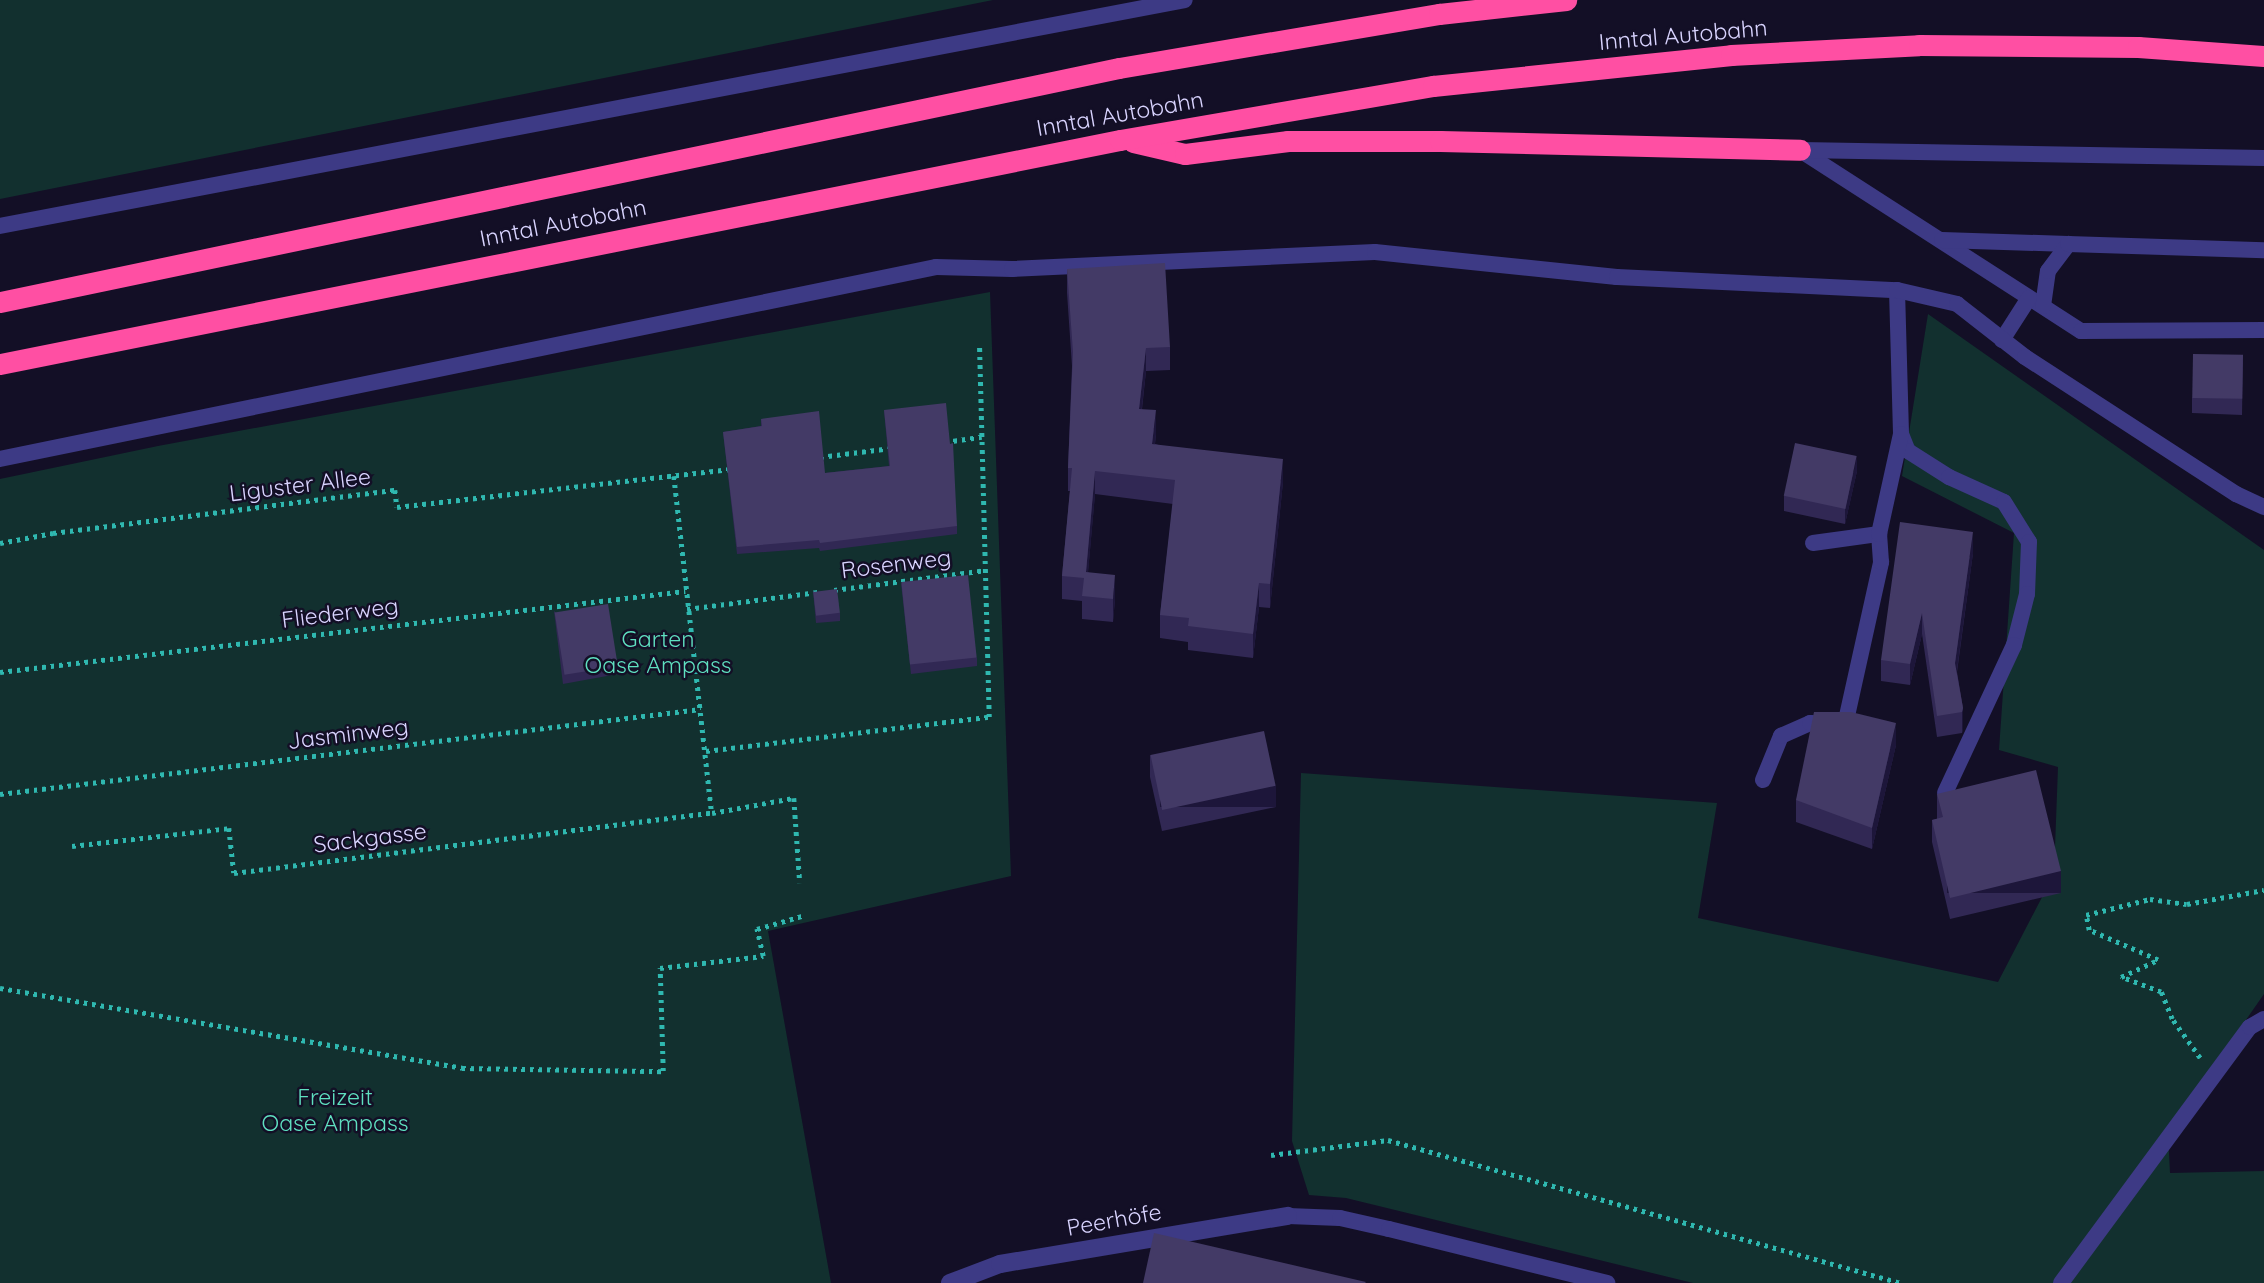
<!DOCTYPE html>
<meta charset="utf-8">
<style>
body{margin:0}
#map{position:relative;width:2264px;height:1283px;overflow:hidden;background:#130f26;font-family:Quicksand,sans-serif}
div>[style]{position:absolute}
.green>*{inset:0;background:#12302f}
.path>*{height:4.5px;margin-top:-2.25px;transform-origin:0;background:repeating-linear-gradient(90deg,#2fb8b0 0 3.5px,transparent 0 8.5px)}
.lane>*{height:16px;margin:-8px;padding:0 8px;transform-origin:8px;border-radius:8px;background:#3d3a85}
.street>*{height:18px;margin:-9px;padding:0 9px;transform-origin:9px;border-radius:9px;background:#3d3a85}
.highway>*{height:21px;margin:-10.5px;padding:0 10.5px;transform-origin:10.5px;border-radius:10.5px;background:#ff4fa3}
.wall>*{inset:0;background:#312854}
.shaded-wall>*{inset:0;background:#1d163a;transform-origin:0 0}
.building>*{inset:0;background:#433a66;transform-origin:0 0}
span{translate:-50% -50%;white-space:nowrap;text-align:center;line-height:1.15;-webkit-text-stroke:5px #130f26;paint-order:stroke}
.street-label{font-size:23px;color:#d9d4ff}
.park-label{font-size:23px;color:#5fe0c0}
</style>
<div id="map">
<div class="green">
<i style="clip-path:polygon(0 0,993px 0,0 199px)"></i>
<i style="clip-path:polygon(990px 292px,1011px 876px,768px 931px,831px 1283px,0 1283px,0 479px,158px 446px)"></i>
<i style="clip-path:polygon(1928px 314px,2264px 550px,2264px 994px,2168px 1132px,2170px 1173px,2264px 1171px,2264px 1283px,1693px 1283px,1346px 1198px,1309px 1195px,1292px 1141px,1301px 773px,1717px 803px,1698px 918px,1998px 982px,2054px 874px,2058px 767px,1999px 750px,2014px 533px,1902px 476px)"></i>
</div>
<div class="path">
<i style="left:945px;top:442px;width:37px;rotate:-8deg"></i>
<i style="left:820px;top:457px;width:72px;rotate:-7.2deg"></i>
<i style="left:674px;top:476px;width:339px;rotate:83.6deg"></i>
<i style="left:712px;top:813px;width:83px;rotate:-10.4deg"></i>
<i style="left:794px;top:798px;width:85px;rotate:86deg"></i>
<i style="left:0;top:543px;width:54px;rotate:-10.7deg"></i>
<i style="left:53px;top:533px;width:345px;rotate:-7.2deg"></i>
<i style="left:395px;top:490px;width:17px;rotate:83deg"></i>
<i style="left:397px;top:507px;width:336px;rotate:-6.5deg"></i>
<i style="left:834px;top:590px;width:152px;rotate:-7.5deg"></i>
<i style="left:687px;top:609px;width:132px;rotate:-7.4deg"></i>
<i style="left:0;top:672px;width:690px;rotate:-6.74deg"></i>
<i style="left:706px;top:751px;width:285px;rotate:-6.9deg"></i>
<i style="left:989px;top:717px;width:373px;rotate:-91.5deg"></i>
<i style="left:0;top:794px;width:706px;rotate:-6.91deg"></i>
<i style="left:72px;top:846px;width:158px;rotate:-6.5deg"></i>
<i style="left:229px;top:828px;width:45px;rotate:83.7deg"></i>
<i style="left:234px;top:873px;width:482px;rotate:-7.2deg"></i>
<i style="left:0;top:988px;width:469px;rotate:9.8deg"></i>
<i style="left:462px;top:1068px;width:201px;rotate:0.9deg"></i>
<i style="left:663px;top:1071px;width:103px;rotate:-91.7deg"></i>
<i style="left:660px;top:968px;width:104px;rotate:-6.6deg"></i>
<i style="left:763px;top:956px;width:28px;rotate:-103deg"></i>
<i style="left:757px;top:929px;width:47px;rotate:-16.1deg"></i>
<i style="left:2200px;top:1058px;width:48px;rotate:-125.7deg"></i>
<i style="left:2172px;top:1019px;width:29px;rotate:-112deg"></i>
<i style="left:2161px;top:992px;width:43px;rotate:-159.4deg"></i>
<i style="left:2121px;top:977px;width:41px;rotate:-24.7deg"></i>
<i style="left:2158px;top:960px;width:75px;rotate:-156.5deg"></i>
<i style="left:2089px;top:930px;width:15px;rotate:-101deg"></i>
<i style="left:2086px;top:915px;width:66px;rotate:-14deg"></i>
<i style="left:2150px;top:899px;width:37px;rotate:8deg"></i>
<i style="left:2187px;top:904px;width:78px;rotate:-10.3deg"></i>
<i style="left:1271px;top:1155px;width:118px;rotate:-7.3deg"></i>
<i style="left:1388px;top:1140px;width:533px;rotate:15.58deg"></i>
</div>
<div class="lane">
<i style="left:1800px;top:150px;width:334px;rotate:32.8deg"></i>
<i style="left:2081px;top:331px;width:183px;rotate:-0.3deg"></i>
<i style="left:1800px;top:150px;width:464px;rotate:1deg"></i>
<i style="left:0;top:226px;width:1206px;rotate:-10.8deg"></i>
<i style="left:1942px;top:240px;width:126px;rotate:1.8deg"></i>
<i style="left:1897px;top:290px;width:144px;rotate:88.4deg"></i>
<i style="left:1901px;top:434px;width:18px;rotate:68deg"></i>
<i style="left:1908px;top:451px;width:49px;rotate:32.4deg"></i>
<i style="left:1949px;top:477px;width:60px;rotate:24.4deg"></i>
<i style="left:2004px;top:502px;width:47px;rotate:58deg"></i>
<i style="left:2029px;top:542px;width:52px;rotate:92.2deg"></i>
<i style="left:2027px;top:594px;width:53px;rotate:104.3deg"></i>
<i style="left:2014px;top:645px;width:163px;rotate:115deg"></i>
<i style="left:2043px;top:306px;width:35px;rotate:-82deg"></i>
<i style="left:2048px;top:271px;width:34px;rotate:-53deg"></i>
<i style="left:2068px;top:244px;width:196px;rotate:1.8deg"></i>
<i style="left:2002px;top:340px;width:50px;rotate:-57.3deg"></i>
<i style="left:0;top:459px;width:955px;rotate:-11.59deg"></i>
<i style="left:936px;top:267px;width:76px;rotate:1.5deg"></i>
<i style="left:1012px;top:269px;width:363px;rotate:-2.7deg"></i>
<i style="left:1375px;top:252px;width:243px;rotate:5.9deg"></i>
<i style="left:1617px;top:277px;width:280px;rotate:2.7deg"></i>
<i style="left:1897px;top:290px;width:62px;rotate:13.1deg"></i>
<i style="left:1957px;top:304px;width:86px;rotate:37.9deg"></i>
<i style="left:2025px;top:357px;width:252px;rotate:33deg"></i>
<i style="left:2236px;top:494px;width:31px;rotate:25deg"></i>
<i style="left:1813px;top:543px;width:67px;rotate:-7.8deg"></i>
<i style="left:1763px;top:780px;width:48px;rotate:-67.8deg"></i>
<i style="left:1781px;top:736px;width:32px;rotate:-24deg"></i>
<i style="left:1810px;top:723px;width:35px;rotate:3deg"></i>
<i style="left:1845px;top:725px;width:167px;rotate:-77.5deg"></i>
<i style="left:1881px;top:562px;width:28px;rotate:-94deg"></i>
<i style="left:1879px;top:534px;width:102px;rotate:-77.6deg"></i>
<i style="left:1288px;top:1216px;width:52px;rotate:2.2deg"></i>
<i style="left:1340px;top:1218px;width:50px;rotate:12.7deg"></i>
<i style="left:1389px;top:1229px;width:225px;rotate:13.9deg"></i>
<i style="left:2061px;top:1283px;width:318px;rotate:-53.6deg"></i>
<i style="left:2250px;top:1027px;width:16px;rotate:-30deg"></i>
</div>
<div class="street">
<i style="left:950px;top:1283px;width:53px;rotate:-20.8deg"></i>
<i style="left:1000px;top:1264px;width:292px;rotate:-9.5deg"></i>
</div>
<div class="highway">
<i style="left:1133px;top:142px;width:53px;rotate:13deg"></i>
<i style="left:1185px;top:154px;width:104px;rotate:-7.2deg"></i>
<i style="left:1288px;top:141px;width:152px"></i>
<i style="left:1440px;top:141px;width:360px;rotate:1.4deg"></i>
<i style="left:0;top:302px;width:1143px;rotate:-11.81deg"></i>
<i style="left:1119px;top:68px;width:325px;rotate:-9.6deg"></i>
<i style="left:1439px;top:14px;width:128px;rotate:-6.3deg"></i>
<i style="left:0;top:364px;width:1142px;rotate:-11.31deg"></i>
<i style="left:1120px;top:140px;width:318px;rotate:-9.8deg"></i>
<i style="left:1433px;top:86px;width:300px;rotate:-5.9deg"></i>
<i style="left:1731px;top:55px;width:188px;rotate:-3deg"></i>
<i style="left:1919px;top:45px;width:219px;rotate:0.5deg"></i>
<i style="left:2138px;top:47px;width:126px;rotate:4.1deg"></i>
</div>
<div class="wall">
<i style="clip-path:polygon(1067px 269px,1170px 347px,1170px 370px,1146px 371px,1142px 409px,1156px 434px,1155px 444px,1283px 482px,1270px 608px,1259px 607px,1253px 658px,1188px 650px,1188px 642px,1160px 638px,1160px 615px,1173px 504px,1095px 494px,1088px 572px,1115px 599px,1113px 622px,1082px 619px,1082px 601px,1062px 599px,1062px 576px,1070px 491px,1068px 491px,1068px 468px,1072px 366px,1067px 293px)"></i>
<i style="clip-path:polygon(2243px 355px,2242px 415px,2192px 413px,2192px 398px)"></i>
<i style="clip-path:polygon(884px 410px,957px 526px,957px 534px,820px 551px,819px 548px,737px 554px,723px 432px,761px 426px,761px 419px,825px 473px,889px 466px)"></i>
<i style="clip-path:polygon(1857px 471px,1845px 524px,1784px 511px,1784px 496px)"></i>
<i style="clip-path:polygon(1973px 553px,1957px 672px,1963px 708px,1963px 729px,1962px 733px,1937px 737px,1922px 634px,1910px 685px,1881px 681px,1881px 660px)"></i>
<i style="clip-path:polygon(901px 583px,977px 658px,977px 666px,911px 674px)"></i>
<i style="clip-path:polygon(813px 591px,840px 613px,840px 621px,816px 623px)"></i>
<i style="clip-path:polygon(554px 611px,618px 666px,618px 674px,563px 684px)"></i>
<i style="clip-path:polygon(1896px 745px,1872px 849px,1796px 822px,1796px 800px)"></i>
<i style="clip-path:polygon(1150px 755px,1276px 807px,1162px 831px,1150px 777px)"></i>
<i style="clip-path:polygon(1937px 794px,2061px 893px,1950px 919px,1932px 842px,1932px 820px,1937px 819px)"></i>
</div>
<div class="shaded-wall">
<i style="clip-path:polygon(1146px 348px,1146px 371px,1139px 432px,1139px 409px)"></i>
<i style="clip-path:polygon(1156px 410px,1156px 434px,1152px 467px,1152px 444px)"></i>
<i style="clip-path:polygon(1857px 456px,1857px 471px,1845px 524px,1845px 509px)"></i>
<i style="clip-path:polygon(1283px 459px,1283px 482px,1270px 608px,1270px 584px)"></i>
<i style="clip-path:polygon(1095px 471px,1095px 494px,1086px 596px,1086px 572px)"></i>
<i style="clip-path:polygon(1973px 532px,1973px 553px,1955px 684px,1955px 663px)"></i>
<i style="clip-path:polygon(1115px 575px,1115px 599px,1113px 622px,1113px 599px)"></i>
<i style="clip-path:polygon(1259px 583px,1259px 607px,1253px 658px,1253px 634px)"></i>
<i style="clip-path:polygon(1922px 613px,1922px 634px,1910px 685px,1910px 664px)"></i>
<i style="clip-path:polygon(1963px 708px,1963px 729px,1962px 733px,1962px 712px)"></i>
<i style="clip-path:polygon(1896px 723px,1896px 745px,1872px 849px,1872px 828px)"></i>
<i style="left:1276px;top:786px;width:21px;height:116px;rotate:90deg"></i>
<i style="left:2061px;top:871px;width:22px;height:114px;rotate:90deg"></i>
</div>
<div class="building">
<i style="clip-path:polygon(1165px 263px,1170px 347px,1146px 348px,1139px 409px,1156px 410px,1152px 444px,1283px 459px,1270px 584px,1259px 583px,1253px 634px,1188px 626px,1189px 618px,1160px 615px,1175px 480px,1095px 471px,1086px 572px,1115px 575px,1113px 599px,1082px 596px,1084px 578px,1062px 576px,1072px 468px,1068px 468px,1073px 352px,1067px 269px)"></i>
<i style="left:2193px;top:354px;width:50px;height:44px;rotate:1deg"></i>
<i style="clip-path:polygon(946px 403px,950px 444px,953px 443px,957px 526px,820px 543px,819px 540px,737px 547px,723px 432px,762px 426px,761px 419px,819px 411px,825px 473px,890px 466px,884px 410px)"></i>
<i style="left:1795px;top:443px;width:63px;height:54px;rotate:12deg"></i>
<i style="clip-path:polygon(1900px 522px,1973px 532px,1955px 663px,1963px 708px,1962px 712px,1937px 716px,1922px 613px,1910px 664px,1881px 660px)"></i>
<i style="left:968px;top:575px;width:83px;height:67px;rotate:84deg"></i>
<i style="left:837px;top:589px;width:24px;height:24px;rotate:83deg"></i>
<i style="left:608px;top:604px;width:63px;height:54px;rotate:81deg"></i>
<i style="clip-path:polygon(1814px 712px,1851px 712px,1896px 723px,1872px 828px,1796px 800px)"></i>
<i style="left:1264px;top:731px;width:56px;height:116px;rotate:78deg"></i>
<i style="clip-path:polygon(2036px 770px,2061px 871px,1950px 898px,1932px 820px,1943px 817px,1937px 794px)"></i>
<i style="clip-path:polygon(1154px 1233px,1366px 1282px,1365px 1283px,1143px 1283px)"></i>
</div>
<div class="street-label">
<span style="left:1683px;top:35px;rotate:-5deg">Inntal Autobahn</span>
<span style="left:1120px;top:114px;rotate:-10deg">Inntal Autobahn</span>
<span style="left:563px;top:223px;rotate:-11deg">Inntal Autobahn</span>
<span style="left:300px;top:485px;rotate:-7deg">Liguster Allee</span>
<span style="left:896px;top:564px;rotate:-7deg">Rosenweg</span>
<span style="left:340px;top:613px;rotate:-7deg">Fliederweg</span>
<span style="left:348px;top:734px;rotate:-7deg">Jasminweg</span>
<span style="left:370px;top:838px;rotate:-7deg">Sackgasse</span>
<span style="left:1114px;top:1220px;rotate:-10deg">Peerhöfe</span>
</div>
<div class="park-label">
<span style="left:658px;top:652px">Garten<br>Oase Ampass</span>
<span style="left:335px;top:1110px">Freizeit<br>Oase Ampass</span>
</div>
</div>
